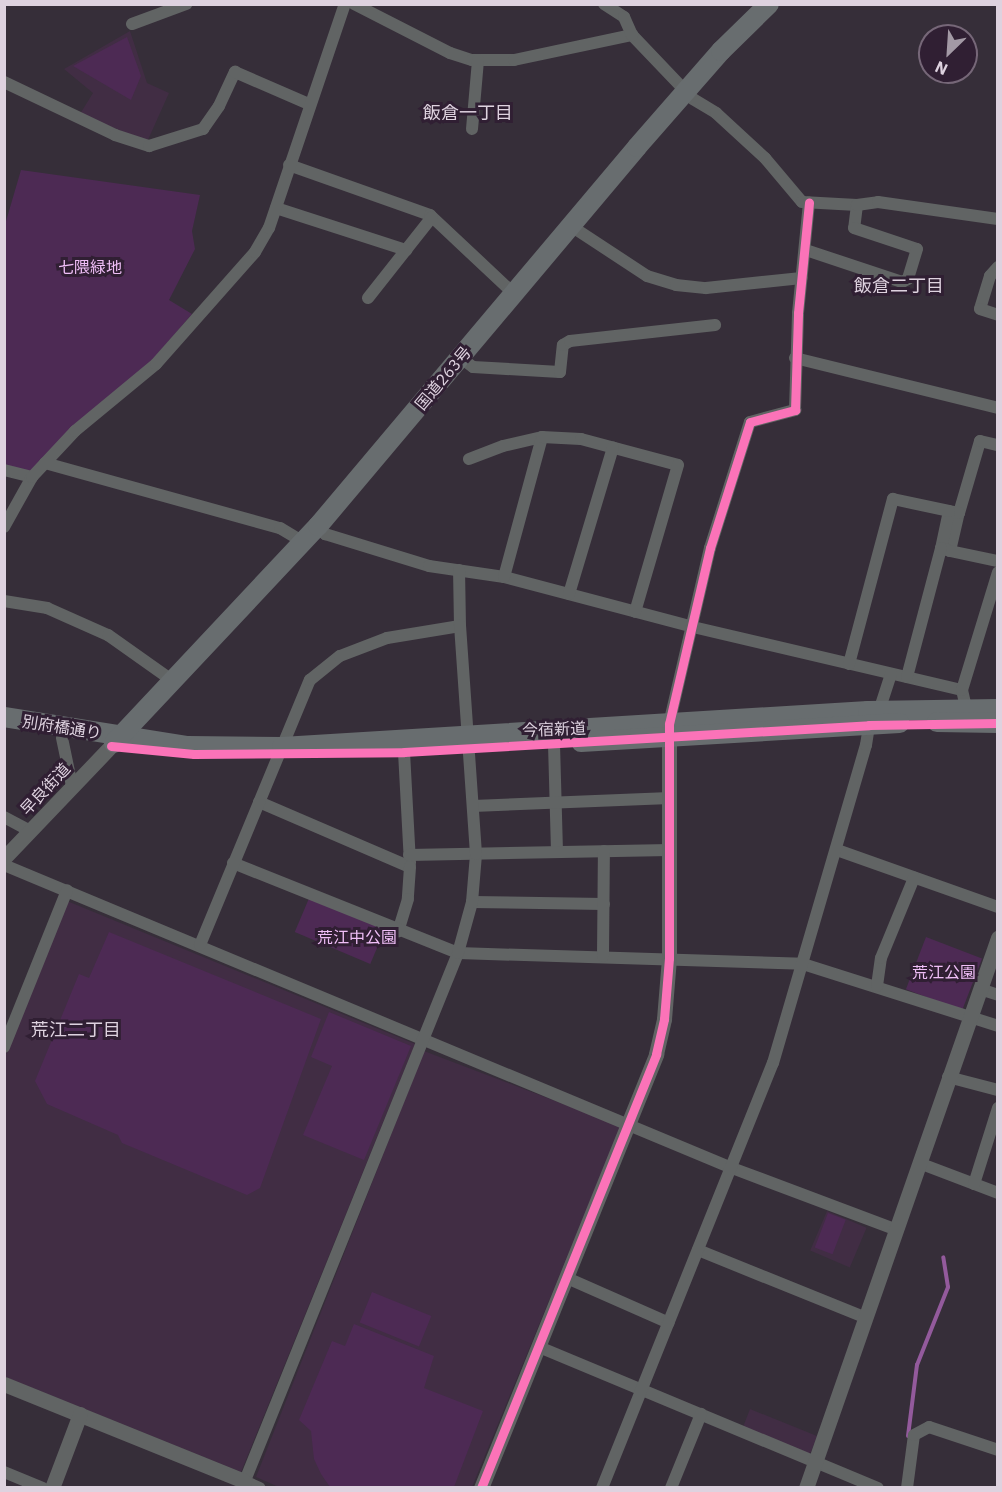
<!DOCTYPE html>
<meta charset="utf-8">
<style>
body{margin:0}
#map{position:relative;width:1002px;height:1492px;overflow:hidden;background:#362e39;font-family:"IBM Plex Sans","Noto Sans JP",sans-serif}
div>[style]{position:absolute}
.built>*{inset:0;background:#412d44;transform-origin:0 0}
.green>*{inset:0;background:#4d2a54;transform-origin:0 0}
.stream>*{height:4px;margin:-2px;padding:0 2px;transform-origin:2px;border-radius:2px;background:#935a9c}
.minor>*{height:12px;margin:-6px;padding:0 6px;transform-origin:6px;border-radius:6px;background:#616464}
.tertiary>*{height:15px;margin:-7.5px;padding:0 7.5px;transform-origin:7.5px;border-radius:7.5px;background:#616464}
.trunk>*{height:20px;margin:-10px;padding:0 10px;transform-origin:10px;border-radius:10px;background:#686d6f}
.cycleway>*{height:9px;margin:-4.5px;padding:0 4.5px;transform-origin:4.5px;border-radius:4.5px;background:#fb73b8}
span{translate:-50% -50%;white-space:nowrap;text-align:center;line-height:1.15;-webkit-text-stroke:6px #301f33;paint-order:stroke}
.park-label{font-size:16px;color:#efbef7}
.street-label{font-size:16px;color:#ded2df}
.neighbourhood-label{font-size:18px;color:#ded2df}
.frame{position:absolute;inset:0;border:6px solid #ded2df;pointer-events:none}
.north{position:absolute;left:918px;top:24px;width:60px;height:60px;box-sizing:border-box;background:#301f33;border:2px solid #766778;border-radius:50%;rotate:205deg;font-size:16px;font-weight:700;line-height:24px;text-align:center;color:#ded2df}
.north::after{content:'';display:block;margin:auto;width:21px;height:27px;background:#a399a5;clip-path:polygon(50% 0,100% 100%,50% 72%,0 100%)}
</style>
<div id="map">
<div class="built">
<i style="clip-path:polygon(130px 31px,147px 83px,169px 93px,147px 142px,80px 114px,93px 93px,64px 69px)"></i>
<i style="clip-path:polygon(67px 901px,415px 1044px,241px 1472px,5px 1377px,4px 1059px)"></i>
<i style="clip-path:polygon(424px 1051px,621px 1126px,472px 1487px,281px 1488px,256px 1477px)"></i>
<i style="left:827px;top:1211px;width:43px;height:43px;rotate:23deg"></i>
<i style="clip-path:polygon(750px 1409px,817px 1436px,811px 1452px,808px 1454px,743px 1427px)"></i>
</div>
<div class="green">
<i style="clip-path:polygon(127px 37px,141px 76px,131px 100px,73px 66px)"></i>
<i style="clip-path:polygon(21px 170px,200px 195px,192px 231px,195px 249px,169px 300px,192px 314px,154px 358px,32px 473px,5px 465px,4px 228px)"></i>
<i style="left:310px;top:896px;width:82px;height:39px;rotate:23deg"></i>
<i style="clip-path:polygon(109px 932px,321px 1019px,260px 1188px,247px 1195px,122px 1143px,118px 1135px,47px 1104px,35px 1081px,79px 974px,89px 978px)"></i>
<i style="left:926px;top:937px;width:60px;height:56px;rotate:21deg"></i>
<i style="clip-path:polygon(329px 1012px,411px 1046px,364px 1160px,303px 1135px,332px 1066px,311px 1057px)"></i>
<i style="left:828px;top:1213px;width:19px;height:37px;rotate:21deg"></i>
<i style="left:372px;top:1292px;width:64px;height:33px;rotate:22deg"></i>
<i style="clip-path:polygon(354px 1324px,434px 1356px,424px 1388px,483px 1411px,454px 1487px,330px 1487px,321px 1474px,314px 1459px,311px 1431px,299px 1420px,332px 1341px,345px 1346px)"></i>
</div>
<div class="stream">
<i style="left:908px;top:1436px;width:72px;rotate:-82.8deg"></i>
<i style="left:917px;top:1365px;width:84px;rotate:-68.3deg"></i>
<i style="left:948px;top:1287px;width:30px;rotate:-99deg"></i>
</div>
<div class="minor">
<i style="left:354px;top:4px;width:108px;rotate:27deg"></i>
<i style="left:450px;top:53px;width:23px;rotate:18deg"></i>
<i style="left:472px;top:60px;width:42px"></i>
<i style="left:514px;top:60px;width:121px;rotate:-12deg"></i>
<i style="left:632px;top:35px;width:88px;rotate:46.4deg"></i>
<i style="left:693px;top:99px;width:27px;rotate:31deg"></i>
<i style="left:716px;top:113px;width:67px;rotate:42.6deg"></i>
<i style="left:765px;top:158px;width:57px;rotate:49.9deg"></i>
<i style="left:802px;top:202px;width:55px;rotate:3.1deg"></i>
<i style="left:857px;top:205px;width:23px;rotate:97deg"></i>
<i style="left:854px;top:228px;width:66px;rotate:18.4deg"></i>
<i style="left:917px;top:249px;width:31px;rotate:107deg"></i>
<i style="left:908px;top:279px;width:7px;rotate:153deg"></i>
<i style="left:902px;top:282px;width:101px;rotate:-161.6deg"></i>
<i style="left:604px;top:4px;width:24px;rotate:33deg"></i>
<i style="left:624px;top:17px;width:20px;rotate:66deg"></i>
<i style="left:132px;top:24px;width:58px;rotate:-20.3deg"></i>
<i style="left:4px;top:82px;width:123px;rotate:25.5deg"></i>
<i style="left:115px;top:135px;width:36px;rotate:18deg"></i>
<i style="left:149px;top:146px;width:57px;rotate:-17.5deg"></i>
<i style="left:203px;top:129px;width:28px;rotate:-55deg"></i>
<i style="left:219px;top:106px;width:38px;rotate:-65deg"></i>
<i style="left:235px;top:72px;width:81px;rotate:23.4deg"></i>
<i style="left:472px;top:129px;width:69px;rotate:-85deg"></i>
<i style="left:289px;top:165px;width:150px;rotate:19.5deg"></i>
<i style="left:430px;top:215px;width:115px;rotate:43.2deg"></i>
<i style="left:857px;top:205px;width:21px;rotate:-8deg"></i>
<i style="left:878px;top:202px;width:121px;rotate:8.1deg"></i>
<i style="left:276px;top:208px;width:137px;rotate:17.9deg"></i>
<i style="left:571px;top:226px;width:91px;rotate:33.3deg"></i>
<i style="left:647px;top:276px;width:30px;rotate:17deg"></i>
<i style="left:676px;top:285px;width:30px;rotate:6deg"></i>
<i style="left:706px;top:288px;width:96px;rotate:-6deg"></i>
<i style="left:998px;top:267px;width:12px;rotate:132deg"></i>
<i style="left:990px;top:276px;width:34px;rotate:107deg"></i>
<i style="left:980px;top:309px;width:19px;rotate:18deg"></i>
<i style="left:368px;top:298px;width:103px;rotate:-51.7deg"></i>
<i style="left:461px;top:358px;width:15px;rotate:37deg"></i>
<i style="left:473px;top:367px;width:87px;rotate:3.3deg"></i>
<i style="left:560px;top:372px;width:27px;rotate:-84deg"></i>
<i style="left:563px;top:345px;width:8px;rotate:-30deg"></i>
<i style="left:570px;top:341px;width:146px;rotate:-6.3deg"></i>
<i style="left:795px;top:358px;width:209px;rotate:13.8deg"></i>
<i style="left:469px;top:459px;width:36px;rotate:-21deg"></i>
<i style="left:503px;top:446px;width:40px;rotate:-13deg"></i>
<i style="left:45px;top:463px;width:244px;rotate:15.5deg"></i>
<i style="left:280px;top:528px;width:27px;rotate:31deg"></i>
<i style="left:4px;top:470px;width:29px;rotate:14deg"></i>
<i style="left:959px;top:513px;width:75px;rotate:-73.7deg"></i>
<i style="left:980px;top:441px;width:18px;rotate:13deg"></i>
<i style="left:318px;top:526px;width:11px;rotate:49deg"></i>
<i style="left:325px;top:534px;width:109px;rotate:17.1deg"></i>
<i style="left:429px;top:566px;width:76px;rotate:8.3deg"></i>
<i style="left:504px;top:577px;width:196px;rotate:14.8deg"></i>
<i style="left:693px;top:627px;width:276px;rotate:13.2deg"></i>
<i style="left:962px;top:690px;width:17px;rotate:77deg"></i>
<i style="left:4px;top:527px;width:57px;rotate:-60.8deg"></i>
<i style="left:32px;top:477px;width:63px;rotate:-46.9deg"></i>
<i style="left:75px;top:431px;width:105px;rotate:-39.6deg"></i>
<i style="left:156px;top:364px;width:149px;rotate:-48.5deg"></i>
<i style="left:255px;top:252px;width:28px;rotate:-60deg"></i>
<i style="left:269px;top:228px;width:237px;rotate:-71.3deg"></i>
<i style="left:950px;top:551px;width:39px;rotate:-77deg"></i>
<i style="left:959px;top:513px;width:10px;rotate:-169deg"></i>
<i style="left:949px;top:511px;width:38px;rotate:102deg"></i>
<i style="left:941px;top:548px;width:9px;rotate:18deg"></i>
<i style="left:950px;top:551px;width:49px;rotate:11.8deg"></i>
<i style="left:504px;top:577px;width:145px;rotate:-74.8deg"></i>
<i style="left:542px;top:437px;width:39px;rotate:3deg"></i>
<i style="left:581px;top:439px;width:100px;rotate:15deg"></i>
<i style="left:678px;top:465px;width:153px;rotate:106.3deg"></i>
<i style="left:569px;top:594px;width:153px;rotate:-73.3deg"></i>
<i style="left:4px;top:601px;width:44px;rotate:9.2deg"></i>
<i style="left:47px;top:608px;width:67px;rotate:23.9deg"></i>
<i style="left:108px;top:635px;width:80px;rotate:35.3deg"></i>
<i style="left:849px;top:664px;width:171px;rotate:-75.1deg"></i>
<i style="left:893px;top:499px;width:57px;rotate:12.1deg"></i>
<i style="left:907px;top:677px;width:133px;rotate:-75.2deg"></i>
<i style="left:962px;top:690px;width:123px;rotate:-73deg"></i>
<i style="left:879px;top:711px;width:39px;rotate:-72deg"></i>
<i style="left:669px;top:724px;width:181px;rotate:-76.9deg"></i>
<i style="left:710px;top:548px;width:132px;rotate:-72.4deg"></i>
<i style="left:750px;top:422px;width:47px;rotate:-14.9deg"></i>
<i style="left:795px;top:410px;width:97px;rotate:-88.2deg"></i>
<i style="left:798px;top:313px;width:111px;rotate:-84.3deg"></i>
<i style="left:62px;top:738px;width:49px;rotate:78.2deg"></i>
<i style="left:554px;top:744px;width:108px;rotate:88.4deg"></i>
<i style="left:404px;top:752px;width:111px;rotate:86.9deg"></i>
<i style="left:259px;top:802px;width:164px;rotate:23.3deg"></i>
<i style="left:410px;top:867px;width:32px;rotate:94deg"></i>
<i style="left:408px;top:899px;width:34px;rotate:107deg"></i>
<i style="left:473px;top:806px;width:197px;rotate:-2.3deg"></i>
<i style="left:4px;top:817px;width:30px;rotate:28deg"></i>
<i style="left:837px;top:850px;width:171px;rotate:19.5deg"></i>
<i style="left:409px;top:855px;width:261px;rotate:-1.1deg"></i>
<i style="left:233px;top:863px;width:242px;rotate:21.8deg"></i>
<i style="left:458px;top:953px;width:345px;rotate:1.8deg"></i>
<i style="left:803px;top:964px;width:205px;rotate:17.6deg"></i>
<i style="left:4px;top:865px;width:789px;rotate:22.6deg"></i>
<i style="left:732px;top:1168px;width:176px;rotate:20.6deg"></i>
<i style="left:472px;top:902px;width:132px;rotate:0.9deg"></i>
<i style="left:200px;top:945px;width:287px;rotate:-67.5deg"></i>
<i style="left:310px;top:680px;width:38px;rotate:-39deg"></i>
<i style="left:340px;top:656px;width:50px;rotate:-21deg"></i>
<i style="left:387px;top:638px;width:74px;rotate:-9.3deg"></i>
<i style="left:460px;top:626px;width:56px;rotate:-91deg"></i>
<i style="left:603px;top:956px;width:105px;rotate:-89.5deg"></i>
<i style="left:877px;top:986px;width:28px;rotate:-82deg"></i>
<i style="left:881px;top:958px;width:87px;rotate:-67.6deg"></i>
<i style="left:980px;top:989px;width:19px;rotate:18deg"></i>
<i style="left:4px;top:1047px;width:169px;rotate:-68.1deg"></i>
<i style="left:948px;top:1077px;width:52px;rotate:14.6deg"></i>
<i style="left:919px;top:1163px;width:85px;rotate:20.8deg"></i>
<i style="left:974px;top:1184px;width:80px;rotate:-72.5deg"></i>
<i style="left:698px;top:1250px;width:181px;rotate:22deg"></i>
<i style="left:567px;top:1278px;width:111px;rotate:23.8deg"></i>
<i style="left:539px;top:1347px;width:367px;rotate:22.6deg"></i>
<i style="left:4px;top:1472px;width:42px;rotate:22.3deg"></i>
<i style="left:244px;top:1481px;width:17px;rotate:24deg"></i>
<i style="left:242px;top:1488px;width:577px;rotate:-68.01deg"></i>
<i style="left:458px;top:953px;width:53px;rotate:-74.6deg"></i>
<i style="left:472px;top:902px;width:48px;rotate:-85.2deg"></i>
<i style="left:476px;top:854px;width:229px;rotate:-94deg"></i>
<i style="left:602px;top:1488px;width:458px;rotate:-68.1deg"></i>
<i style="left:773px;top:1063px;width:331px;rotate:-73.7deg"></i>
<i style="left:866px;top:745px;width:20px;rotate:-81deg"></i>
<i style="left:671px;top:1488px;width:80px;rotate:-67.9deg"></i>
<i style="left:907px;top:1488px;width:53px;rotate:-82.5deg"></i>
<i style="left:914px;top:1435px;width:17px;rotate:-28deg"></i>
<i style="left:929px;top:1427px;width:73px;rotate:18.4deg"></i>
</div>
<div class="tertiary">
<i style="left:4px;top:858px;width:155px;rotate:-46.3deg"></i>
<i style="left:4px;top:1384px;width:259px;rotate:22deg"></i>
<i style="left:52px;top:1488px;width:79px;rotate:-69.3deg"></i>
<i style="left:481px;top:1488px;width:468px;rotate:-68deg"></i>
<i style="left:656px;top:1054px;width:36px;rotate:-77deg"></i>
<i style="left:664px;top:1019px;width:61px;rotate:-85.3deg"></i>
<i style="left:669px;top:958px;width:231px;rotate:-90deg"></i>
<i style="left:806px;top:1488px;width:583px;rotate:-70.76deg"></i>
</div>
<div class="trunk">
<i style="left:4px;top:717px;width:186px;rotate:9deg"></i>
<i style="left:188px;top:746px;width:94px;rotate:0.6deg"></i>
<i style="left:282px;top:747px;width:587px;rotate:-3.52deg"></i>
<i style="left:868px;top:711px;width:130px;rotate:-0.9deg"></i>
<i style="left:937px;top:722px;width:61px;rotate:0.9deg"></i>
<i style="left:581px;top:742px;width:319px;rotate:-3.4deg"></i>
<i style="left:114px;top:743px;width:298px;rotate:-46.8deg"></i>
<i style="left:318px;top:526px;width:495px;rotate:-49.9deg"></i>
<i style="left:637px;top:147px;width:128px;rotate:-48.8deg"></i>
<i style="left:721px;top:51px;width:67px;rotate:-44.4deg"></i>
</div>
<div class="cycleway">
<i style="left:111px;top:746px;width:83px;rotate:5.5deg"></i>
<i style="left:194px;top:754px;width:210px;rotate:-0.5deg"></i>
<i style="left:404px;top:752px;width:466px;rotate:-3.3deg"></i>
<i style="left:869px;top:725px;width:129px;rotate:-0.9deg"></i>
<i style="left:481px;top:1488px;width:468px;rotate:-68deg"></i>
<i style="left:656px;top:1054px;width:36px;rotate:-77deg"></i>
<i style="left:664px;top:1019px;width:61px;rotate:-85.3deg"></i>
<i style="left:669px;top:958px;width:234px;rotate:-90deg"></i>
<i style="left:669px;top:724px;width:181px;rotate:-76.9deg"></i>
<i style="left:710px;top:548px;width:132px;rotate:-72.4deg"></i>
<i style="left:750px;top:422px;width:47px;rotate:-14.9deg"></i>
<i style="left:795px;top:410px;width:97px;rotate:-88.2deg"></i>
<i style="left:798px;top:313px;width:111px;rotate:-84.3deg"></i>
</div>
<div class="park-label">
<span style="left:90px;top:267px">七隈緑地</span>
<span style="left:357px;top:937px">荒江中公園</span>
<span style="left:944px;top:972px">荒江公園</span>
</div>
<div class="street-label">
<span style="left:443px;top:378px;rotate:-50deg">国道263号</span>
<span style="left:62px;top:727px;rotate:9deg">別府橋通り</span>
<span style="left:554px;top:729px;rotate:-2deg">今宿新道</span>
<span style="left:45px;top:789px;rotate:-47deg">早良街道</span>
</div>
<div class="neighbourhood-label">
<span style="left:468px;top:113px">飯倉一丁目</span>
<span style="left:899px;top:286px">飯倉二丁目</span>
<span style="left:76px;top:1030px">荒江二丁目</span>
</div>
<div class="frame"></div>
<div class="north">N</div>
</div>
